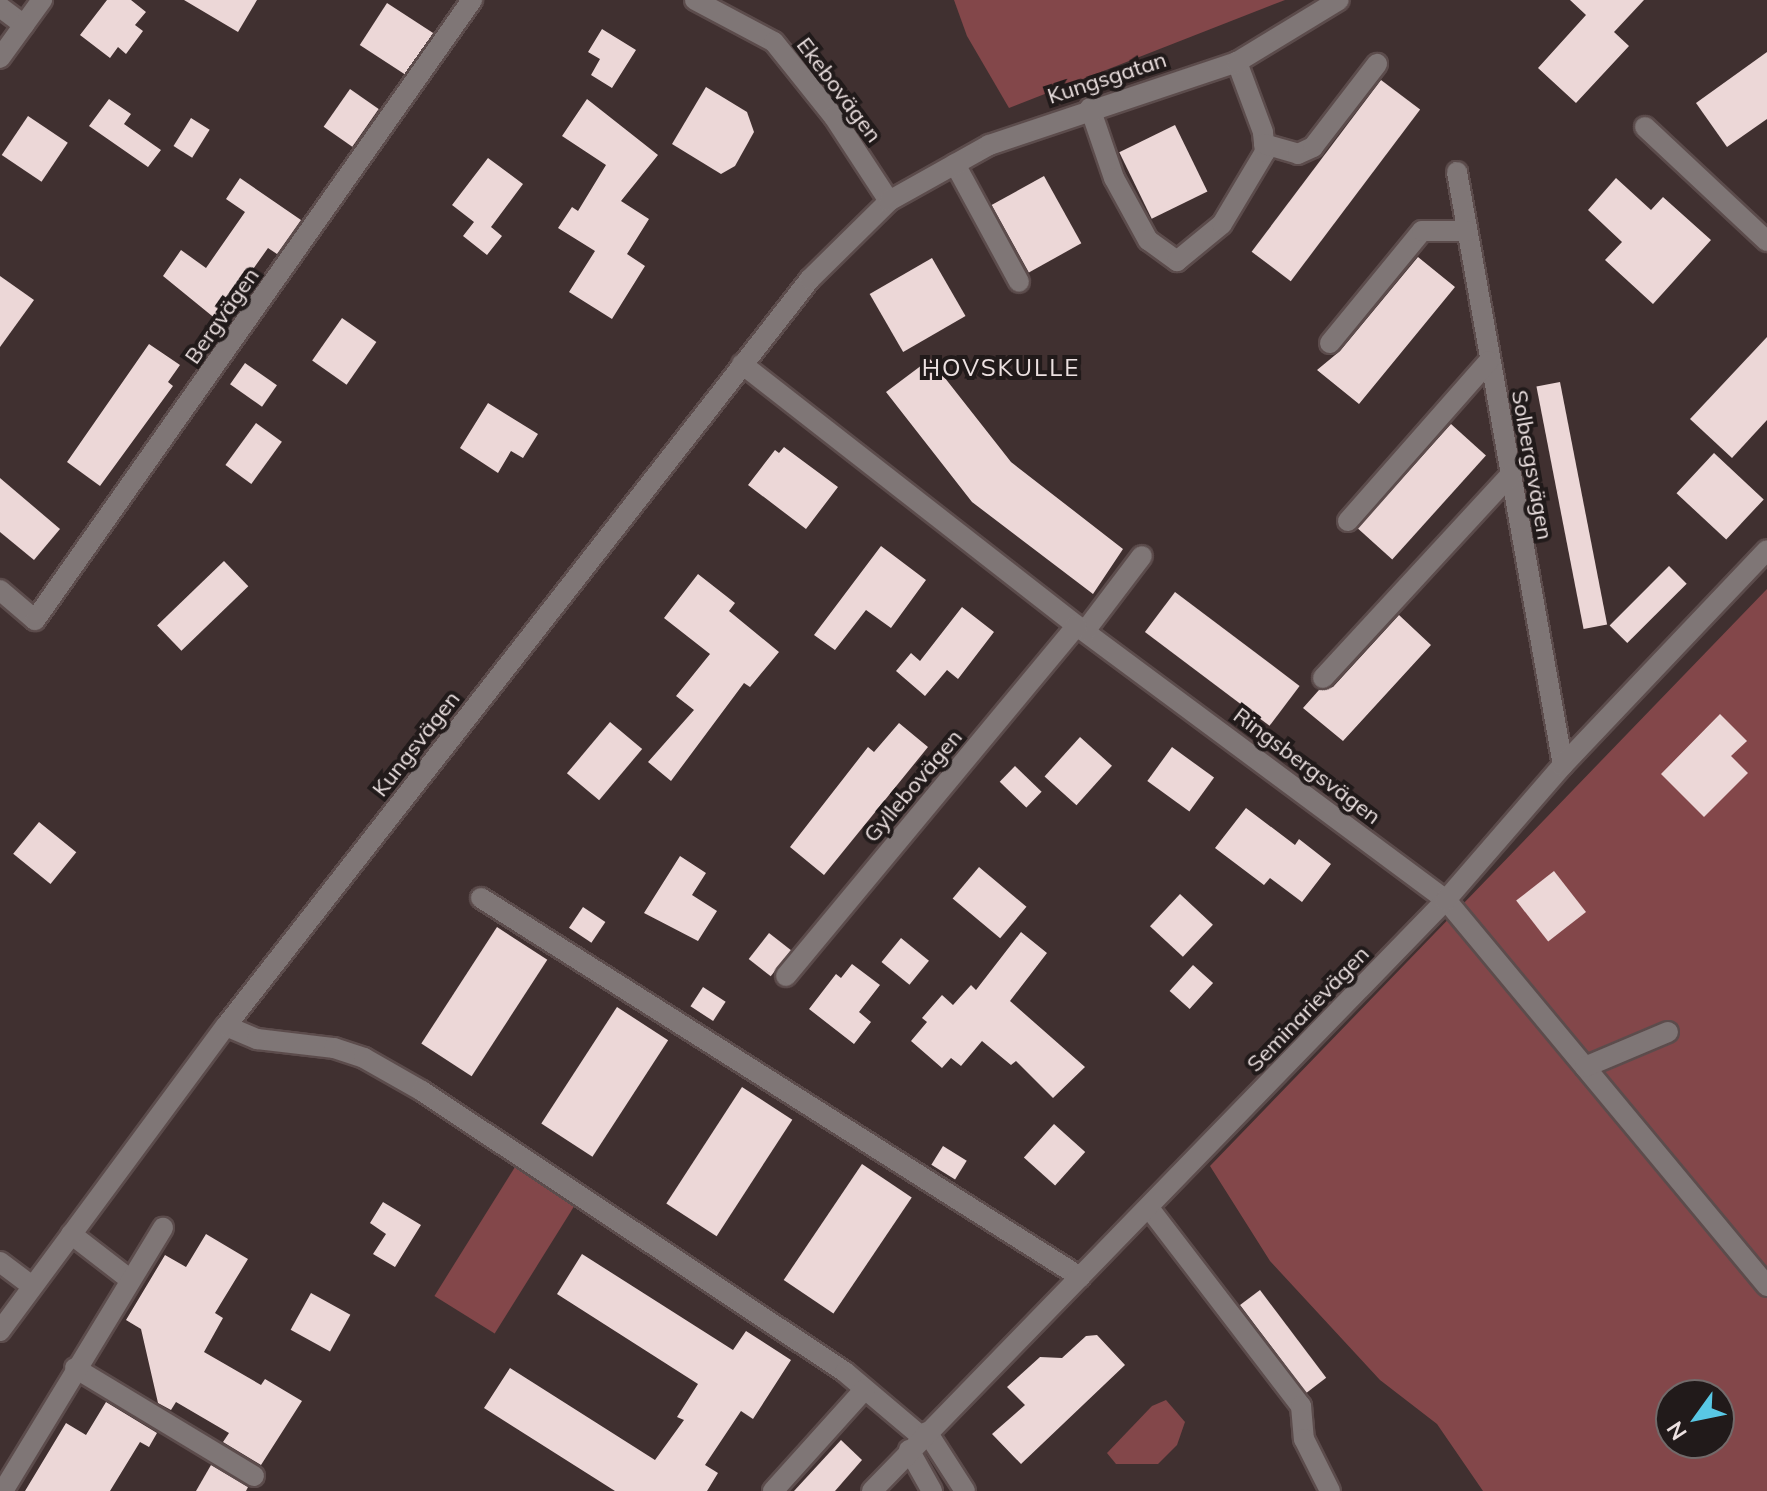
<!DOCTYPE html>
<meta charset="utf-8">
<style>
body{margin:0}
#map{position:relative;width:1767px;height:1491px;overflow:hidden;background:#403030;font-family:Mulish,sans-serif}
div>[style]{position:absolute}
.green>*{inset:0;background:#83474a;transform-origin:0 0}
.building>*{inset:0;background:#ecd7d7;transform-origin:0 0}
.roads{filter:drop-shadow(2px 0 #5c4c4c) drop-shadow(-2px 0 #5c4c4c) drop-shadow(0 2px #5c4c4c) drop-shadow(0 -2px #5c4c4c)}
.minor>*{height:20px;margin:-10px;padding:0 10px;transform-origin:10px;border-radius:10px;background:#7f7676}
span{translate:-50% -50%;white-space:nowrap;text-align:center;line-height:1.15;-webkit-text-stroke:8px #211a1a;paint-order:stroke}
.street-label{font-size:22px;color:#ece1e1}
.neighbourhood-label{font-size:24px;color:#ece1e1;letter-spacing:2px}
.north{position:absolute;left:1655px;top:1379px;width:80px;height:80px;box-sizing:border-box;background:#211a1a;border:2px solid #726a6a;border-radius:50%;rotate:237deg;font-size:22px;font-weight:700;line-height:32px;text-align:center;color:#ece1e1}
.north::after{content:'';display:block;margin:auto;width:28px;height:36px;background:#59c8e5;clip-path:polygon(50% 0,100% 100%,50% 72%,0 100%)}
</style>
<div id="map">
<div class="green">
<i style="clip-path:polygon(954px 0,1285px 0,1009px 108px,967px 36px)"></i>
<i style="clip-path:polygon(evenodd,1767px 589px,1767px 1491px,1483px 1491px,1437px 1424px,1380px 1380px,1270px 1261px,1210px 1166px,1767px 589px,1671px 1395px,1719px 1395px,1719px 1443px,1671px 1443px,1671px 1395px)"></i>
<i style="left:515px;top:1167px;width:71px;height:152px;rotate:32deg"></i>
<i style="clip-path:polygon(1166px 1400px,1185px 1422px,1177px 1445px,1158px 1464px,1116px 1464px,1107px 1453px,1152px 1406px)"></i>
</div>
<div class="building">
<i style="clip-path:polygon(107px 0,131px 0,146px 12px,135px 25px,143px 31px,126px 54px,118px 47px,110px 58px,80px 35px)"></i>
<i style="clip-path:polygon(184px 0,257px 0,238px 32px)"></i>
<i style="clip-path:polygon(1570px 0,1644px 0,1614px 32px,1629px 46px,1576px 103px,1538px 68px,1586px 15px)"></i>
<i style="left:387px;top:3px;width:55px;height:50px;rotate:33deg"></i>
<i style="clip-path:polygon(602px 29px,636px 50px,612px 88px,591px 75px,600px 59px,588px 52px)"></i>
<i style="clip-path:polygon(1767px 52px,1767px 119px,1727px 147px,1696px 103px)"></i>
<i style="left:1381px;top:80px;width:49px;height:215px;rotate:37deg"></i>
<i style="clip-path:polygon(706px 87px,747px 112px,754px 132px,735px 166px,721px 174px,672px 144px)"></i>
<i style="left:350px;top:89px;width:35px;height:46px;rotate:35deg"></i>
<i style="clip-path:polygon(109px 99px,131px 114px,124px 124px,161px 150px,148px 167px,89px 126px)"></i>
<i style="clip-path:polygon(587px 99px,658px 155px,621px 201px,649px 219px,627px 254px,645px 266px,612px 319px,569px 292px,595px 251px,558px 228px,572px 207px,578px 211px,606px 165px,562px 136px)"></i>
<i style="left:28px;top:116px;width:48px;height:47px;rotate:34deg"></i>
<i style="left:191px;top:118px;width:22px;height:33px;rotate:32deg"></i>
<i style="left:1175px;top:125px;width:74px;height:62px;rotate:64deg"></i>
<i style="clip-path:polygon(488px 158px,523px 184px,491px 227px,502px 236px,487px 255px,463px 236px,474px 222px,452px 205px)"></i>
<i style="left:1044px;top:176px;width:77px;height:60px;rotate:61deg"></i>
<i style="clip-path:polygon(240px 178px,301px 220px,277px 254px,268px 248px,217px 320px,163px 276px,181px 250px,206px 268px,245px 212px,226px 199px)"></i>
<i style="clip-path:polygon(1616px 178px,1651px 210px,1663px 197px,1711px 240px,1653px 304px,1605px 260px,1622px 242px,1588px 210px)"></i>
<i style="clip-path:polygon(1418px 257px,1455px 287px,1359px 404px,1317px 370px,1340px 351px)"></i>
<i style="left:932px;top:258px;width:67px;height:72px;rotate:60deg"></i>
<i style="clip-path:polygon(0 276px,34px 300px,0 347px)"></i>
<i style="left:342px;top:318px;width:42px;height:52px;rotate:35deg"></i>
<i style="clip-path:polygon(1767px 337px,1767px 420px,1732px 458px,1690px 419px)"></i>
<i style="clip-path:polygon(149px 344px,180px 365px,168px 382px,173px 386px,100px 486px,67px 462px)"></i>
<i style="clip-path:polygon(930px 359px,1011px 462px,1123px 549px,1093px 594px,972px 502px,886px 392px)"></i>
<i style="left:245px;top:363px;width:39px;height:26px;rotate:35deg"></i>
<i style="left:1560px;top:382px;width:247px;height:24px;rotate:79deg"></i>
<i style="clip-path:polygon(488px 403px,538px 434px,523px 458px,511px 451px,498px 473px,460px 448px)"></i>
<i style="left:256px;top:423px;width:32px;height:52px;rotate:36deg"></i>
<i style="left:1451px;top:424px;width:47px;height:140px;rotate:42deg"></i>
<i style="clip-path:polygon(784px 447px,838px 487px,806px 529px,748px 485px,775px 450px,779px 453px)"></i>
<i style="left:1714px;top:453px;width:68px;height:55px;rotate:43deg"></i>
<i style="clip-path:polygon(0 478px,60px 529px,34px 560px,0 532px)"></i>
<i style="clip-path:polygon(881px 546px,926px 580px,891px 628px,866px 610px,835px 650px,814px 635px)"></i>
<i style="left:224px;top:561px;width:35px;height:93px;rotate:46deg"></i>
<i style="left:1669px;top:566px;width:25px;height:84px;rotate:45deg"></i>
<i style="clip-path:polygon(698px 574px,735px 603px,729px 611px,779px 652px,750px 687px,744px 683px,671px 781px,648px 762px,694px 710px,676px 696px,710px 654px,664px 618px)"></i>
<i style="left:1175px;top:592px;width:156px;height:50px;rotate:37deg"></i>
<i style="clip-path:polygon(962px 607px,994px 632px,958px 679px,947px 670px,925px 696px,896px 671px,911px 653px,920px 661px)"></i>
<i style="clip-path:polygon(1399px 615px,1431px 645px,1343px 741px,1303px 708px,1319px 690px,1333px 687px)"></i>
<i style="clip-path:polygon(1720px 714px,1747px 741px,1731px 756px,1748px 773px,1704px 817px,1661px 774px)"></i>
<i style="left:610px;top:722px;width:42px;height:67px;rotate:40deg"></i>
<i style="clip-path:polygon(899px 723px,928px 747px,824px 875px,790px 847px,868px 747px,874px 752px)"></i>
<i style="left:1080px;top:737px;width:43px;height:53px;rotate:42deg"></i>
<i style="left:1172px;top:747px;width:52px;height:42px;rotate:36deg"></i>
<i style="left:1015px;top:766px;width:37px;height:22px;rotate:44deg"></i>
<i style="clip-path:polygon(1246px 808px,1295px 845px,1299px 839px,1331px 864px,1302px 902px,1270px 878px,1264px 885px,1215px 848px)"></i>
<i style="left:39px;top:822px;width:48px;height:41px;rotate:39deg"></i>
<i style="clip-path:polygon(680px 856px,706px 873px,692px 895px,717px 911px,698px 941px,644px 913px)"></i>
<i style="left:979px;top:867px;width:62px;height:41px;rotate:40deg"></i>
<i style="left:1554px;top:871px;width:52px;height:48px;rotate:52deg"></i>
<i style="left:1180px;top:894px;width:45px;height:44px;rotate:43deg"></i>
<i style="left:583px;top:907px;width:27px;height:25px;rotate:34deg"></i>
<i style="left:497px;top:927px;width:60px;height:139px;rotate:33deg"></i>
<i style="clip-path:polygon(1021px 932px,1047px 953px,1010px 1001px,1085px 1067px,1053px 1098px,1016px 1061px,1011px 1065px,982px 1041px,961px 1066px,951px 1058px,942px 1068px,911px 1041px,927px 1022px,922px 1018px,942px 995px,953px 1005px,971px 985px,976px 990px)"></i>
<i style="left:769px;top:933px;width:28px;height:33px;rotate:38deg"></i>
<i style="left:901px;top:938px;width:36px;height:31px;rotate:39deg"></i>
<i style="clip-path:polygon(852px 964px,880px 985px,859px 1012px,871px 1022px,854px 1044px,809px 1009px,836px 974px,841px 978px)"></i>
<i style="left:1193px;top:965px;width:27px;height:35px;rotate:42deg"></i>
<i style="left:703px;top:987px;width:27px;height:23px;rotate:33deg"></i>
<i style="left:617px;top:1007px;width:61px;height:139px;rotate:33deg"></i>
<i style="left:742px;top:1087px;width:60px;height:139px;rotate:33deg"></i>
<i style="left:1054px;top:1124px;width:42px;height:45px;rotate:42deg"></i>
<i style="left:943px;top:1146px;width:28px;height:22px;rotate:32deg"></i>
<i style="left:862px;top:1164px;width:60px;height:140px;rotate:34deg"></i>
<i style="clip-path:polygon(383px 1202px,421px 1225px,395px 1267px,373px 1254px,386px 1234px,370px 1223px)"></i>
<i style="clip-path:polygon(206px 1234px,248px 1259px,215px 1313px,223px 1318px,204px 1352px,261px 1385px,265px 1379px,302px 1401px,261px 1465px,223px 1442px,229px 1433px,176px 1402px,171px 1410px,158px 1403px,141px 1329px,126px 1320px,165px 1255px,186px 1267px)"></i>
<i style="clip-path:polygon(582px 1254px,733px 1350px,746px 1331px,791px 1360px,753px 1419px,741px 1411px,705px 1465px,718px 1473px,707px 1491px,615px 1491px,484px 1408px,510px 1368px,655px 1460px,684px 1420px,677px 1417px,698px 1384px,557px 1294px)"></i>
<i style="left:1260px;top:1290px;width:110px;height:25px;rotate:53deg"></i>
<i style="left:311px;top:1293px;width:45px;height:42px;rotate:29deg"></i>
<i style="clip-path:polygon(1097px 1335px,1125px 1365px,1021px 1464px,992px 1434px,1025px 1405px,1007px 1387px,1040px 1357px,1062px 1358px,1086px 1336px)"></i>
<i style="clip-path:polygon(106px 1402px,157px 1433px,149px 1447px,140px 1442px,110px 1491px,25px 1491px,66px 1423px,86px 1435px)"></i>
<i style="clip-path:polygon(841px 1440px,862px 1460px,835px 1491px,794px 1491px)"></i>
<i style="clip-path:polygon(211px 1465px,248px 1487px,246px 1491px,196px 1491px)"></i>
</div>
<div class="roads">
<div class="minor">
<i style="left:695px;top:0;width:89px;rotate:28deg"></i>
<i style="left:774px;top:42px;width:96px;rotate:51.3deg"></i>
<i style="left:834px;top:117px;width:100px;rotate:56.8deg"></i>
<i style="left:0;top:7px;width:30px;rotate:37deg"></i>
<i style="left:0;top:58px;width:72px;rotate:-54.1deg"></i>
<i style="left:1090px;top:108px;width:74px;rotate:71.1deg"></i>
<i style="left:1114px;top:178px;width:71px;rotate:61.3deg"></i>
<i style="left:1148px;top:240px;width:36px;rotate:36deg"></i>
<i style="left:1177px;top:261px;width:58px;rotate:-39.4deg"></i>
<i style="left:1222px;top:224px;width:84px;rotate:-59.2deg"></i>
<i style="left:1265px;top:152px;width:20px;rotate:-96deg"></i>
<i style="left:1263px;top:132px;width:75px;rotate:-110.4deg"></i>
<i style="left:1645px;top:127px;width:167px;rotate:43.1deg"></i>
<i style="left:1264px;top:144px;width:35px;rotate:16deg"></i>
<i style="left:1298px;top:154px;width:17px;rotate:-25deg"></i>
<i style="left:1313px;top:147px;width:105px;rotate:-52.4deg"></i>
<i style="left:955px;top:164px;width:134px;rotate:61.5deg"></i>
<i style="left:1457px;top:172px;width:602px;rotate:79.87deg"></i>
<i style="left:1330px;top:343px;width:145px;rotate:-50.6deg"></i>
<i style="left:1422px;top:231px;width:45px"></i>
<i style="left:742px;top:364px;width:425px;rotate:38deg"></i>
<i style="left:1077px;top:626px;width:460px;rotate:36.6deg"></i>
<i style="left:1446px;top:900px;width:502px;rotate:50.25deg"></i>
<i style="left:1348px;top:521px;width:213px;rotate:-48.6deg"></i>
<i style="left:0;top:590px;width:46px;rotate:40.6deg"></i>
<i style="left:35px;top:620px;width:759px;rotate:-54.82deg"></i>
<i style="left:1085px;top:631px;width:94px;rotate:-52.8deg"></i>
<i style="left:1323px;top:678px;width:276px;rotate:-47.3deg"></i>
<i style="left:481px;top:898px;width:709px;rotate:32.32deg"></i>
<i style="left:786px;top:976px;width:455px;rotate:-50.3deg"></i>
<i style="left:226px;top:1026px;width:34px;rotate:23deg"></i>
<i style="left:257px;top:1039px;width:78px;rotate:6.7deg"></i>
<i style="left:334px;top:1048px;width:32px;rotate:18deg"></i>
<i style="left:364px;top:1058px;width:67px;rotate:29.6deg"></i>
<i style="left:422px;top:1091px;width:508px;rotate:33.6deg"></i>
<i style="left:845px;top:1372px;width:101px;rotate:40.2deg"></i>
<i style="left:1585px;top:1067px;width:90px;rotate:-22.9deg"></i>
<i style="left:1149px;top:1208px;width:250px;rotate:52.5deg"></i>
<i style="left:1301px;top:1406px;width:33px;rotate:85deg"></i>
<i style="left:1304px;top:1439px;width:58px;rotate:63.4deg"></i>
<i style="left:71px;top:1234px;width:72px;rotate:37.7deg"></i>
<i style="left:0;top:1262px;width:40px;rotate:37deg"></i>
<i style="left:0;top:1331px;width:380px;rotate:-53.5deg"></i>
<i style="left:226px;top:1026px;width:948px;rotate:-51.98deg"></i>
<i style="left:810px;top:279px;width:111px;rotate:-44.6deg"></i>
<i style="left:889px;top:201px;width:115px;rotate:-29.2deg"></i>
<i style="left:989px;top:145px;width:262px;rotate:-18.5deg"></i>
<i style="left:1237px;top:62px;width:119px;rotate:-31.3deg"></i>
<i style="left:75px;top:1368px;width:209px;rotate:31.1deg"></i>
<i style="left:927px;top:1432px;width:70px;rotate:57.2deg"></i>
<i style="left:909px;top:1450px;width:47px;rotate:60.7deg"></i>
<i style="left:3px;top:1491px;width:308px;rotate:-58.7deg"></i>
<i style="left:773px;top:1491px;width:137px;rotate:-48deg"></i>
<i style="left:872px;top:1491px;width:824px;rotate:-45.84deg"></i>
<i style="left:1446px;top:900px;width:179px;rotate:-49.1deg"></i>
<i style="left:1563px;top:765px;width:296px;rotate:-46.5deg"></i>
</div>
</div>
<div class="street-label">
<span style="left:1107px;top:78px;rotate:-18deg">Kungsgatan</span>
<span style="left:839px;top:90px;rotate:53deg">Ekebovägen</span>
<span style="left:222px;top:316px;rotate:-55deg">Bergvägen</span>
<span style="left:1532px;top:465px;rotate:80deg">Solbergsvägen</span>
<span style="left:416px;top:744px;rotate:-52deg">Kungsvägen</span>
<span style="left:1307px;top:766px;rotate:37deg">Ringsbergsvägen</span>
<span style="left:913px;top:786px;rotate:-50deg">Gyllebovägen</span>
<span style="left:1308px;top:1009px;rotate:-46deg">Seminarievägen</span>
</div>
<div class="neighbourhood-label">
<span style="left:1001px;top:368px">HOVSKULLE</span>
</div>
<div class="north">N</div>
</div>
